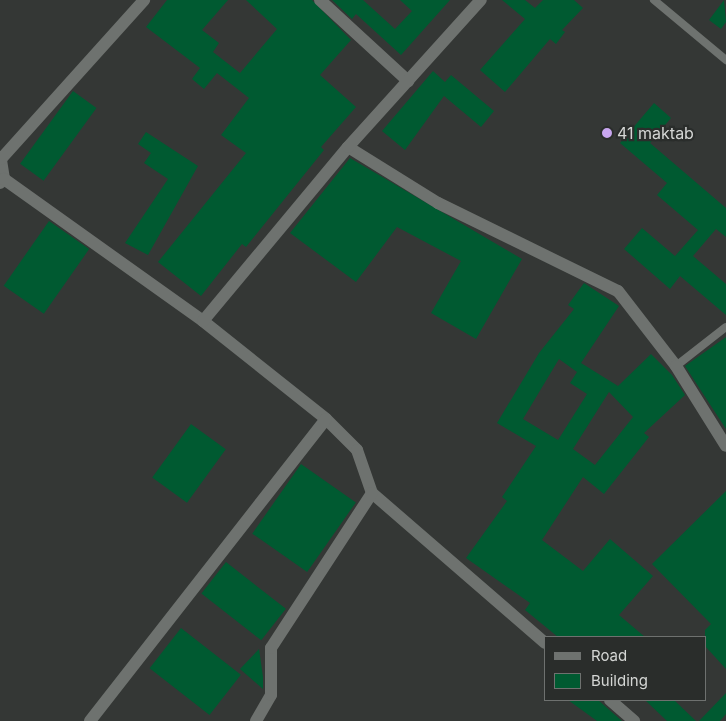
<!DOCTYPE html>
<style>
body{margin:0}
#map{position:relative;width:726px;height:721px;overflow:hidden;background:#343735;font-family:Inter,sans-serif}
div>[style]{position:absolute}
.building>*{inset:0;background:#005a31;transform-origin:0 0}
.service>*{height:8px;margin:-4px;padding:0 4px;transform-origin:4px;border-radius:4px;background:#6e726f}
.minor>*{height:12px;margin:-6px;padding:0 6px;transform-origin:6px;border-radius:6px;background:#6e726f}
.tertiary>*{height:12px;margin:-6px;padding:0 6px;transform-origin:6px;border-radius:6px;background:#6e726f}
.dots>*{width:14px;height:14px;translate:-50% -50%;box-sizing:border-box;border:2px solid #2a2d2b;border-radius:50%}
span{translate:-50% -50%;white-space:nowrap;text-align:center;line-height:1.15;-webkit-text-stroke:4.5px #2a2d2b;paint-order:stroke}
.poi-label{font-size:16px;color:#d4d6d4}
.left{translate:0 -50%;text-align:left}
.legend{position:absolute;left:544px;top:636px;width:162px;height:65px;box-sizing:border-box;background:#2a2d2b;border:1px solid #6e716f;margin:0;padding:6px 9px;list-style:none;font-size:15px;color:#d4d6d4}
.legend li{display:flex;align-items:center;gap:10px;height:25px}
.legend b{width:25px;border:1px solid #6e716f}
</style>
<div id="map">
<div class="building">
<i style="clip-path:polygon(167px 0,228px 0,202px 30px,219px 43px,213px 52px,240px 73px,277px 29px,246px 0,312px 0,351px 40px,320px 75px,356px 107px,321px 147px,324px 150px,246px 247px,242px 244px,201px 296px,158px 262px,246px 153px,221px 135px,249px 98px,217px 73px,204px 89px,192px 79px,200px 68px,146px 27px)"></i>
<i style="clip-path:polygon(332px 0,363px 0,395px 29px,412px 11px,400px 0,450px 0,401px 55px,356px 14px,352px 19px)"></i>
<i style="clip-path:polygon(502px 0,525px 0,535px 8px,543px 0,574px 0,583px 8px,562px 30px,565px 32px,556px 44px,550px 39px,505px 92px,480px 70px,525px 19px)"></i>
<i style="clip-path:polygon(724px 0,726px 22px,721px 29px,709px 20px)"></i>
<i style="clip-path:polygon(433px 71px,445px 82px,451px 75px,494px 111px,481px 127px,444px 96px,405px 150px,382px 131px)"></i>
<i style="left:73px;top:91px;width:29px;height:90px;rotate:36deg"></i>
<i style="clip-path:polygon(654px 103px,671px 118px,650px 143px,726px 208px,726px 237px,716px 229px,693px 256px,726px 284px,726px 315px,680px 276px,670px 289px,624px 249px,642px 228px,675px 256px,698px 230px,657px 195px,667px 183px,620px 143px)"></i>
<i style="clip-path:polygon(146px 132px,198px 166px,148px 255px,125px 243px,168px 179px,144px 163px,151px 153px,138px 144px)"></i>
<i style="clip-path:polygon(350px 158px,522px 259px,476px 339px,431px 313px,461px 261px,397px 227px,356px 282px,290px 233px)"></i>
<i style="left:49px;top:221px;width:49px;height:79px;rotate:35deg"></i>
<i style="clip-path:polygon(evenodd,584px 283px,619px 306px,581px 363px,618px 386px,651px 354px,672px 375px,685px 395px,644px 433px,649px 437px,604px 494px,583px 477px,542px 540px,583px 571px,610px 539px,653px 576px,619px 615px,645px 637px,558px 637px,525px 610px,530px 603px,466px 558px,507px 501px,502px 497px,536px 446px,497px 423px,539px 353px,574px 309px,568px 305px,584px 283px,559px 359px,577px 372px,570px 383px,587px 394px,558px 440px,523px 419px,559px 359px,584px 283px,609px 392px,633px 417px,595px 465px,573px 449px,609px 392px)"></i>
<i style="clip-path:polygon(726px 337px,726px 429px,685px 366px)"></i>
<i style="left:191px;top:424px;width:43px;height:66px;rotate:36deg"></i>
<i style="left:301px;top:464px;width:67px;height:85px;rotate:35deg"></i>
<i style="clip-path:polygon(726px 491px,726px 669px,705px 646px,705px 630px,711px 624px,652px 564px)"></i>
<i style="left:226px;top:562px;width:76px;height:40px;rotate:38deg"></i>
<i style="left:181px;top:628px;width:76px;height:51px;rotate:38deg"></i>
<i style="clip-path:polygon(259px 649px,263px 677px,263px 689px,240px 669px)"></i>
<i style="clip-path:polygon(726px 693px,726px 714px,720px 721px,699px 721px)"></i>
<i style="clip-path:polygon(568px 700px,598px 700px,622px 721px,597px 721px)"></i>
<i style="clip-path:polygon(645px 700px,674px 700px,696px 721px,667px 721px)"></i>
</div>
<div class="service">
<i style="left:654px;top:0;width:94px;rotate:39.8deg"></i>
<i style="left:676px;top:366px;width:63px;rotate:-38deg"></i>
</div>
<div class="minor">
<i style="left:320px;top:0;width:120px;rotate:42.6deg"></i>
<i style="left:348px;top:147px;width:106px;rotate:31.9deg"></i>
<i style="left:438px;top:203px;width:200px;rotate:26.1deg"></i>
<i style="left:618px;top:291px;width:95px;rotate:52.3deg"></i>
<i style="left:676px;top:366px;width:94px;rotate:58deg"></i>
<i style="left:4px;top:179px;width:20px;rotate:-99deg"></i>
<i style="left:1px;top:159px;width:214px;rotate:-48deg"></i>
<i style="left:0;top:183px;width:6px;rotate:-45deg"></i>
<i style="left:4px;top:179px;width:244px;rotate:35.5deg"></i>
<i style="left:203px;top:321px;width:157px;rotate:38.5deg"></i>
<i style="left:326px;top:419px;width:44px;rotate:45deg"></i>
<i style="left:357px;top:450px;width:46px;rotate:70.8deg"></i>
<i style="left:372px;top:493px;width:229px;rotate:40.9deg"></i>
<i style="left:610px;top:700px;width:32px;rotate:41deg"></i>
<i style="left:90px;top:721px;width:383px;rotate:-52deg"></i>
<i style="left:256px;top:721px;width:30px;rotate:-60deg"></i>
<i style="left:271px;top:695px;width:47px;rotate:-90deg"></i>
<i style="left:271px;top:648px;width:185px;rotate:-56.9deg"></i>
</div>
<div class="tertiary">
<i style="left:203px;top:321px;width:226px;rotate:-50.2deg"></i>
<i style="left:348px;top:147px;width:198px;rotate:-47.9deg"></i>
</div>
<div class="dots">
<i style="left:607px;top:133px;background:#c8a6ef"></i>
</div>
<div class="poi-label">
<span class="left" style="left:617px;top:133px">41 maktab</span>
</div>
<ul class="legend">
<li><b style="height:6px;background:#6e726f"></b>Road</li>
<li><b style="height:14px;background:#005a31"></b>Building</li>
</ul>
</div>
